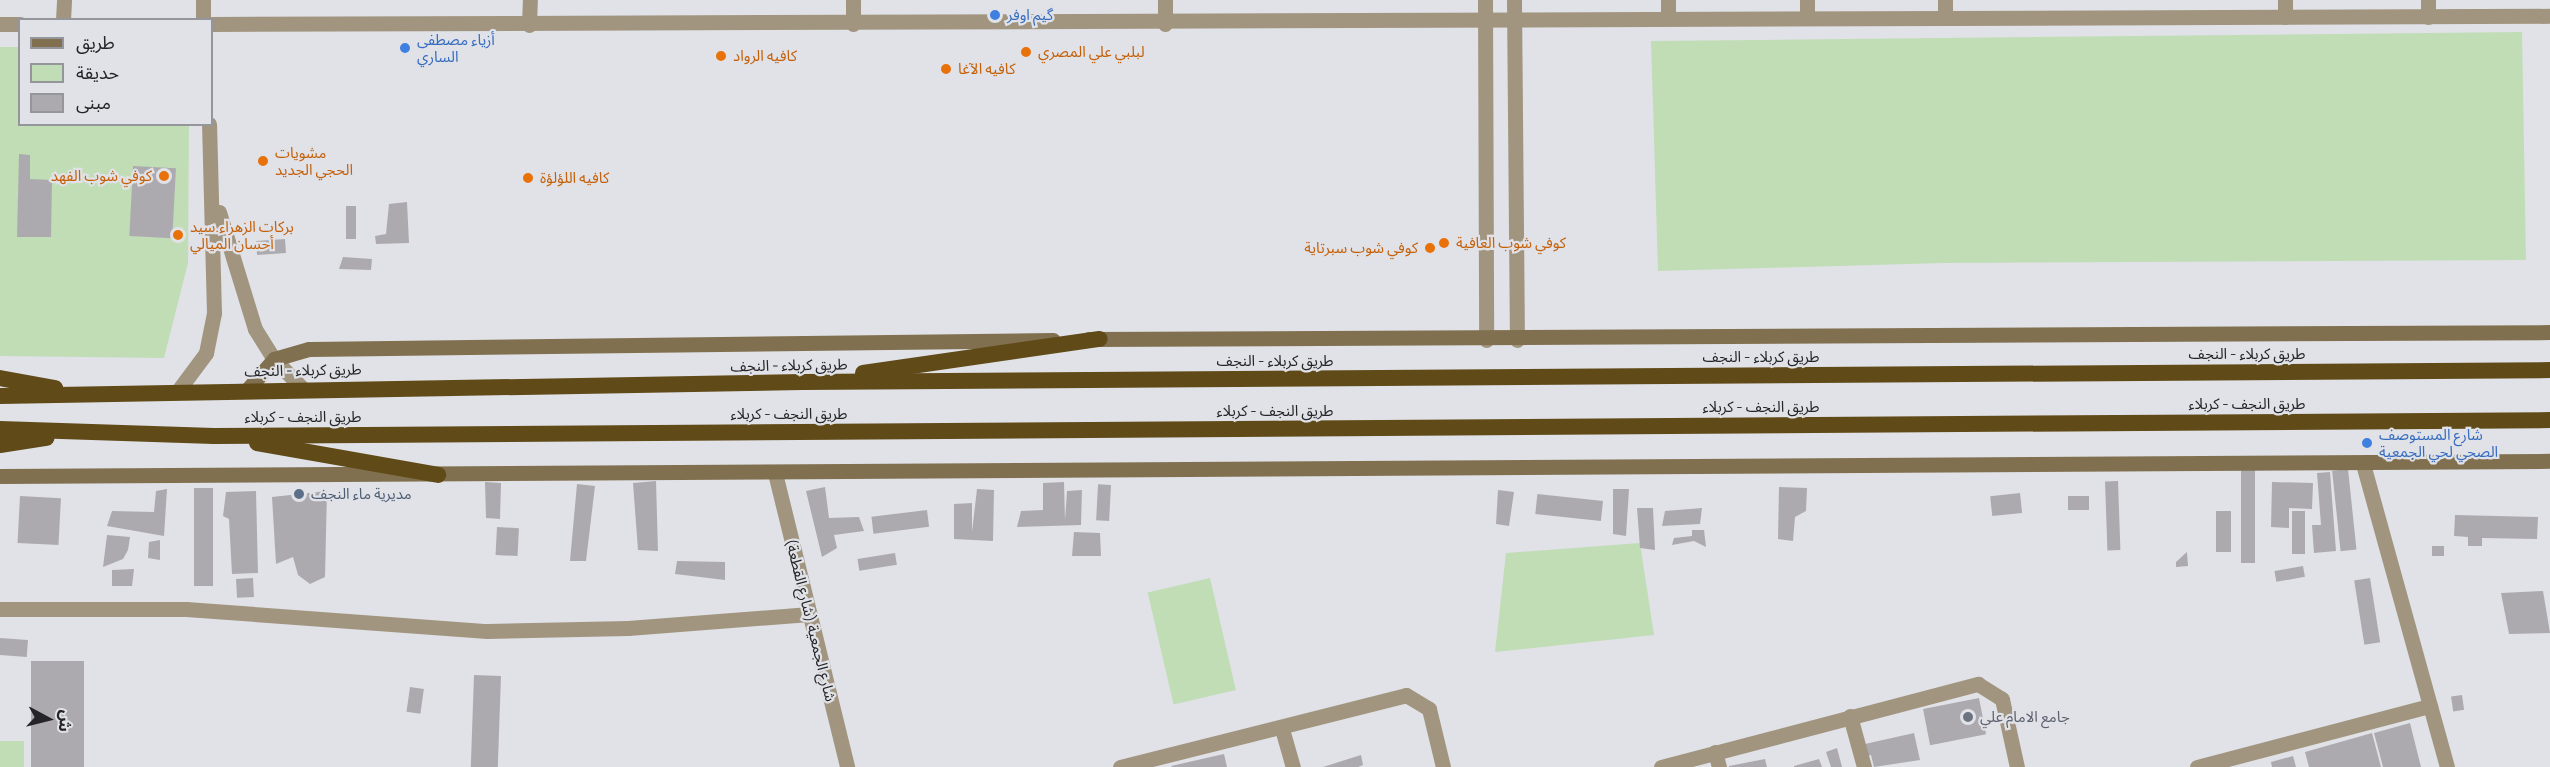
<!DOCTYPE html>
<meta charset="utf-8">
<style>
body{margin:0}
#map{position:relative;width:2550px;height:767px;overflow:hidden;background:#e0e2e8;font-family:Manrope,"Noto Sans Arabic",sans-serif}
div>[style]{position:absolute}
.green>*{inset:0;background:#c1ddb5;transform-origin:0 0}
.building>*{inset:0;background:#adaaaf;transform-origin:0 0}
.minor>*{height:15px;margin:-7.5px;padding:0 7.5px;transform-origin:7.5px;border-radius:7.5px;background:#a1957f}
.tertiary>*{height:15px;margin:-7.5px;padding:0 7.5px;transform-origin:7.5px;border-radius:7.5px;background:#a1957f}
.secondary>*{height:15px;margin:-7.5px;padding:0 7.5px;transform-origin:7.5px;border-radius:7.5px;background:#81704f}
.trunk>*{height:16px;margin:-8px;padding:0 8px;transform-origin:8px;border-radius:8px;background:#604a18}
.dots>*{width:16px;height:16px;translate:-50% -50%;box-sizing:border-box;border:3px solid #e0e2e8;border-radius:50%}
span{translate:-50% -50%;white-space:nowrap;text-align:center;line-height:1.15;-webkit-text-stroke:4.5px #e0e2e8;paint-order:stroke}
.shop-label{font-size:15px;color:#366cbe}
.left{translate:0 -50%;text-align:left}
.food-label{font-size:15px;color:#c56008}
.right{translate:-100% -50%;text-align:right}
.street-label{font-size:15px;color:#252527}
.service-label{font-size:15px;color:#4e5e75}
.worship-label{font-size:15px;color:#5b616d}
.legend{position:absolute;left:18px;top:18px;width:195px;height:108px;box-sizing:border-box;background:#e0e2e8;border:2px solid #95969b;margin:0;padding:8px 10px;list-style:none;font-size:18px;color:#252527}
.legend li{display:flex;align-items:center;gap:12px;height:30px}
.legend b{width:30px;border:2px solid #95969b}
.north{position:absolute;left:18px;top:689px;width:60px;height:60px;-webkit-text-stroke:4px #e0e2e8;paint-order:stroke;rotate:97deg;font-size:16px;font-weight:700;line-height:24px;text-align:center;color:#252527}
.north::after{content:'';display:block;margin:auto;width:21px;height:27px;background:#252527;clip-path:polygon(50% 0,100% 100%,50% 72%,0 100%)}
</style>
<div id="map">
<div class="green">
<i style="clip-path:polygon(2522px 32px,2526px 260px,1943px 263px,1658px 271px,1651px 41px)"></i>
<i style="clip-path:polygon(0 47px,19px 47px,20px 124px,189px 125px,188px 263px,164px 358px,0 356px)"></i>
<i style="clip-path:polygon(1640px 543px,1654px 635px,1495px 652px,1506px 553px)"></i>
<i style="left:1210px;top:578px;width:115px;height:64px;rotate:77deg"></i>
<i style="left:24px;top:741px;width:26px;height:24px;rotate:90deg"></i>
</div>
<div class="building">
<i style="clip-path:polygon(19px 154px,30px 155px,30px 179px,52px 180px,51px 237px,17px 237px)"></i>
<i style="left:133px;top:166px;width:43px;height:70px;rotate:3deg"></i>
<i style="clip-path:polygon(407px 202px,409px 243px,376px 244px,375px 236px,386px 234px,389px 204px)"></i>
<i style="left:356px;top:206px;width:33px;height:10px;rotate:90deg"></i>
<i style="left:285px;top:239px;width:14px;height:29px;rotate:86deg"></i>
<i style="clip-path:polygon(343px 257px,372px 259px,371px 270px,339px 269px)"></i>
<i style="left:2241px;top:469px;width:14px;height:94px"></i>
<i style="left:2348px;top:469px;width:81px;height:16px;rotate:84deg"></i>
<i style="clip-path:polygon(2330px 472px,2336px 551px,2314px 553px,2312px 525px,2321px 525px,2317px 473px)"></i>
<i style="clip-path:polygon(656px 481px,658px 551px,638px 550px,633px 483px)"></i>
<i style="left:2118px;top:481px;width:69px;height:13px;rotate:88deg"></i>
<i style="clip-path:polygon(485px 482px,501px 483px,500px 519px,486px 518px)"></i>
<i style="clip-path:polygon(1064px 482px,1065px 520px,1067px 491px,1082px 490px,1081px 525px,1017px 527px,1021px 511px,1043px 510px,1043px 483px)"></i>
<i style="clip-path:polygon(2272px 482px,2313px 483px,2312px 509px,2289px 508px,2289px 528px,2271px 527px)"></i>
<i style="clip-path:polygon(577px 484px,595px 486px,586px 561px,570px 561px)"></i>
<i style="left:1111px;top:485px;width:36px;height:13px;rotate:93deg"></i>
<i style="clip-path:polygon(825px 487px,829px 518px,859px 517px,864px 531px,834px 535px,837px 548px,822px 557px,806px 491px)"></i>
<i style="clip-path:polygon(1779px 487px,1807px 488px,1806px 511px,1795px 517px,1793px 541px,1778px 539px)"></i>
<i style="left:194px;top:488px;width:19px;height:98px"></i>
<i style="clip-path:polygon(167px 489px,164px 536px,107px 526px,112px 511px,154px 512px,156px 491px)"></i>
<i style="clip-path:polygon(977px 489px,994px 490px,993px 541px,954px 539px,954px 504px,972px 503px,972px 532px)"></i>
<i style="clip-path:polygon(1613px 489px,1629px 489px,1626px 536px,1613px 534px)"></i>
<i style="clip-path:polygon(1498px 490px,1514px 492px,1509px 526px,1496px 524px)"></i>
<i style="clip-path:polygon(256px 491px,258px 573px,232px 574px,229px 519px,223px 516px,226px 492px)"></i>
<i style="clip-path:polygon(327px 491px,325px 577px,310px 584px,298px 575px,293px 557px,276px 564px,272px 497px)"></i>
<i style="left:2020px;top:493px;width:20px;height:30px;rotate:84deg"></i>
<i style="left:20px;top:496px;width:41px;height:47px;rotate:3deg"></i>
<i style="left:2089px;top:496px;width:14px;height:21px;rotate:90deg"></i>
<i style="left:1603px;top:501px;width:20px;height:66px;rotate:96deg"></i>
<i style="clip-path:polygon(1637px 508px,1653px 508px,1655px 550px,1640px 548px)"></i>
<i style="clip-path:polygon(1702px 508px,1700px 524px,1662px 526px,1665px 511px)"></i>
<i style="left:927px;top:510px;width:17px;height:56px;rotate:83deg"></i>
<i style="left:2216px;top:511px;width:15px;height:41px"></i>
<i style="left:2292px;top:511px;width:13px;height:43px"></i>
<i style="clip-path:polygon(2455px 515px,2538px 517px,2537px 539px,2482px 538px,2482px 546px,2468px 546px,2468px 537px,2454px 536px)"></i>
<i style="left:497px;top:527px;width:22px;height:28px;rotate:3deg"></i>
<i style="clip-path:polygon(1692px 530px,1704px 530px,1706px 547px,1694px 541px,1672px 545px,1674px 538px,1692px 536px)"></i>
<i style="clip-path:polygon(1074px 532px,1100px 533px,1101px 556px,1072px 556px)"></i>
<i style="clip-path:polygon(107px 535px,130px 537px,128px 550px,123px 559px,103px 567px)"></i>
<i style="clip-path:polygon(160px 540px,160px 560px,148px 558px,149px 542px)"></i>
<i style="left:2432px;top:546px;width:12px;height:10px"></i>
<i style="clip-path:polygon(2187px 552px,2188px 566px,2176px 567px,2176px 562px)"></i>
<i style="left:895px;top:553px;width:12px;height:38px;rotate:81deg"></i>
<i style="clip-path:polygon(677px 561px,725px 562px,725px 580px,675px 574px)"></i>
<i style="left:2303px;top:566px;width:11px;height:29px;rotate:80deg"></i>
<i style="clip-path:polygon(134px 569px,132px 586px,112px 586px,112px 570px)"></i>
<i style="left:253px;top:578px;width:19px;height:17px;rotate:87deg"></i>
<i style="left:2370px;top:578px;width:65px;height:16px;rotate:81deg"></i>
<i style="clip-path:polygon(2543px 591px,2550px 633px,2509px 634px,2501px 593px)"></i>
<i style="left:0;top:638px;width:28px;height:17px;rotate:4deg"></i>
<i style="left:31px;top:661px;width:53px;height:106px"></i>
<i style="left:474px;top:675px;width:27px;height:92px;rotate:2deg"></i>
<i style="left:410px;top:687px;width:14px;height:25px;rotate:8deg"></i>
<i style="left:2462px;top:695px;width:15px;height:11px;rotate:82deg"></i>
<i style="left:1979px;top:698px;width:37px;height:57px;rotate:79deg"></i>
<i style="clip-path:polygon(2410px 723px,2421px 767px,2383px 767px,2374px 733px)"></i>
<i style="clip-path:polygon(1914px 733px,1920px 760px,1874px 767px,1871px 755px,1866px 756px,1865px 744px)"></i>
<i style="clip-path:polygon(2372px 733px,2381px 767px,2309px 767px,2305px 752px)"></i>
<i style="clip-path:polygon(1837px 748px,1842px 767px,1831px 767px,1826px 752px)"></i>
<i style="clip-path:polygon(1224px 754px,1227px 767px,1172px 767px,1171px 766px)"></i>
<i style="clip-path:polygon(1361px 755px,1363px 765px,1358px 767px,1323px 767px)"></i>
<i style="clip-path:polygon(2293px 756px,2296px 767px,2272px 767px,2271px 762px)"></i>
<i style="clip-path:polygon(1765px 759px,1767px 767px,1729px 767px,1729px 766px)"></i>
<i style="clip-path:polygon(1819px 759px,1822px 767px,1794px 767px,1794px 766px)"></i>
</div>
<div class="minor">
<i style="left:203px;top:0;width:20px;rotate:90deg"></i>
<i style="left:853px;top:0;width:24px;rotate:90deg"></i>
<i style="left:1165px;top:0;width:24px;rotate:90deg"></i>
<i style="left:1668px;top:0;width:18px;rotate:90deg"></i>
<i style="left:1807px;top:0;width:18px;rotate:90deg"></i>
<i style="left:1945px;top:0;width:18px;rotate:90deg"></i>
<i style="left:2285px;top:0;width:17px;rotate:90deg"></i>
<i style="left:2428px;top:0;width:17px;rotate:90deg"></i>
<i style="left:63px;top:20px;width:20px;rotate:-87deg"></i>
<i style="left:0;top:24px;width:20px"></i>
<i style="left:212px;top:24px;width:2338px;rotate:-0.2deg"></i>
<i style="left:529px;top:25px;width:25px;rotate:-88deg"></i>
<i style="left:219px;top:212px;width:122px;rotate:72.9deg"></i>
<i style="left:255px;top:329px;width:36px;rotate:58deg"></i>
<i style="left:274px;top:359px;width:40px;rotate:46deg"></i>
<i style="left:177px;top:392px;width:49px;rotate:-53.4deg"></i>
<i style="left:206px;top:353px;width:41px;rotate:-78.7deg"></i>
<i style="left:214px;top:313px;width:189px;rotate:-91.5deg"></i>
<i style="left:2363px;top:464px;width:314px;rotate:74.5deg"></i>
<i style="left:775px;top:473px;width:303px;rotate:76.2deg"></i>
<i style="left:0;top:609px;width:186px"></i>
<i style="left:186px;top:609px;width:302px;rotate:4.2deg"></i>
<i style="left:487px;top:631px;width:141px;rotate:-1.2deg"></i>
<i style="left:628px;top:628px;width:182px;rotate:-4.4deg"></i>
<i style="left:1850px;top:716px;width:53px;rotate:74.6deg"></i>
<i style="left:1282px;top:729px;width:40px;rotate:74deg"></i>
<i style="left:1715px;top:752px;width:16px;rotate:75deg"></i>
<i style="left:1120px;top:767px;width:295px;rotate:-14.1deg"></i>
<i style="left:1406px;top:695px;width:27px;rotate:31deg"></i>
<i style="left:1429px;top:709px;width:60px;rotate:76.4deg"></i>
<i style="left:1661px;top:767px;width:328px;rotate:-14.7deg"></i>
<i style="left:1978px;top:684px;width:28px;rotate:32deg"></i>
<i style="left:2002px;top:699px;width:70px;rotate:77.6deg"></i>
<i style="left:2197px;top:767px;width:241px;rotate:-14.7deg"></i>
</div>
<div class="tertiary">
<i style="left:1485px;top:0;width:340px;rotate:89.8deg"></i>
<i style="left:1514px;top:0;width:340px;rotate:89.5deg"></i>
</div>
<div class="secondary">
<i style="left:1089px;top:339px;width:1461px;rotate:-0.27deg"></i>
<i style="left:247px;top:390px;width:41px;rotate:-48.9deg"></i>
<i style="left:274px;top:359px;width:36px;rotate:-16deg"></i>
<i style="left:309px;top:349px;width:744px;rotate:-0.69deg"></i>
<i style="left:0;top:476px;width:2550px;rotate:-0.34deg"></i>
</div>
<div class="trunk">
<i style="left:863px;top:373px;width:239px;rotate:-8.2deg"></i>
<i style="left:0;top:378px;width:56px;rotate:10.3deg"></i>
<i style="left:0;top:396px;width:802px;rotate:-1deg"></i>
<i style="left:802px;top:382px;width:1748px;rotate:-0.39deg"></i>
<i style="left:0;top:429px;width:214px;rotate:1.9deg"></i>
<i style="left:214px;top:436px;width:2336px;rotate:-0.39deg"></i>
<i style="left:257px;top:443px;width:184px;rotate:10deg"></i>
<i style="left:0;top:445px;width:47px;rotate:-8.7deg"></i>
</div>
<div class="dots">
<i style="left:995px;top:15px;background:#3f7fe0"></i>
<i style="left:405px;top:48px;background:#3f7fe0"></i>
<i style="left:1026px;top:52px;background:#e8710a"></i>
<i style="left:721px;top:56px;background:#e8710a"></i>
<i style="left:946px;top:69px;background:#e8710a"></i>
<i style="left:263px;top:161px;background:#e8710a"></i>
<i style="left:164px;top:176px;background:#e8710a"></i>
<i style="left:528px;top:178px;background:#e8710a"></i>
<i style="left:178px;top:235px;background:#e8710a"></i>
<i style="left:1444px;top:243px;background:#e8710a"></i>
<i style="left:1430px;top:248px;background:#e8710a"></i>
<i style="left:2367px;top:443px;background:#3f7fe0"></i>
<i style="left:299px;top:494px;background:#5c6f8a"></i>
<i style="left:1968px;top:717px;background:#6b7280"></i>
</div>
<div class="shop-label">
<span class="left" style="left:1007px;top:15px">گيم اوفر</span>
<span class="left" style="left:417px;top:48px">أزياء مصطفى<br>الساري</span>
<span class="left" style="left:2379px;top:443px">شارع المستوصف<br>الصحي لحي الجمعية</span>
</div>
<div class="food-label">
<span class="left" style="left:1038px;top:52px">لبلبي علي المصري</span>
<span class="left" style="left:733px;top:56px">كافيه الرواد</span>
<span class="left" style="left:958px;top:69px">كافيه الآغا</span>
<span class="left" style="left:275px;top:161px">مشويات<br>الحجي الجديد</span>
<span class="right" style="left:152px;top:176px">كوفي شوب الفهد</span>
<span class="left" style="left:540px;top:178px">كافيه اللؤلؤة</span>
<span class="left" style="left:190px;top:235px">بركات الزهراء.سيد<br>أحسان الميالي</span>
<span class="left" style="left:1456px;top:243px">كوفي شوب العافية</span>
<span class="right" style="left:1418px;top:248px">كوفي شوب سبرتاية</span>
</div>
<div class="street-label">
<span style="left:2247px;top:354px">طريق کربلاء - النجف</span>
<span style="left:1761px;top:357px">طريق کربلاء - النجف</span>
<span style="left:1275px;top:361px">طريق کربلاء - النجف</span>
<span style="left:789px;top:365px;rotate:-1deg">طريق کربلاء - النجف</span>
<span style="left:303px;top:370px;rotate:-1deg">طريق کربلاء - النجف</span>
<span style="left:2247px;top:404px">طريق النجف - کربلاء</span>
<span style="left:1761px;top:407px">طريق النجف - کربلاء</span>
<span style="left:1275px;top:411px">طريق النجف - کربلاء</span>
<span style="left:789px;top:414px">طريق النجف - کربلاء</span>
<span style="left:303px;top:417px">طريق النجف - کربلاء</span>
<span style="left:811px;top:620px;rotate:76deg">شارع الجمعية (شارع القطعة)</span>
</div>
<div class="service-label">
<span class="left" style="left:311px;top:494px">مديرية ماء النجف</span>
</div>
<div class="worship-label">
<span class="left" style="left:1980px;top:717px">جامع الامام علي</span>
</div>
<ul class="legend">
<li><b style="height:8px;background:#81704f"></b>طريق</li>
<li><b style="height:16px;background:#c1ddb5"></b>حديقة</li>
<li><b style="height:16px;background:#adaaaf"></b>مبنى</li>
</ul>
<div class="north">ش</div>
</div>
